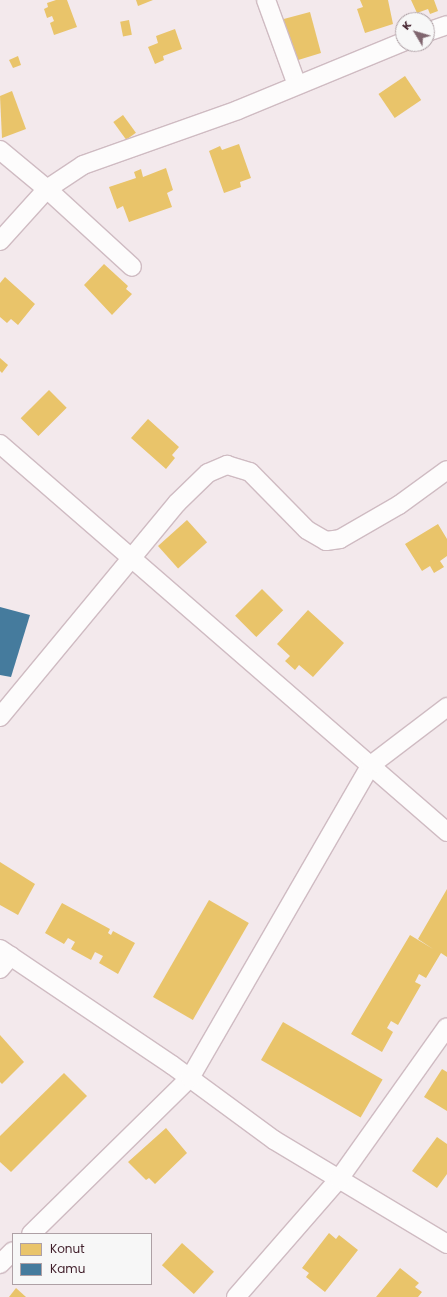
<!DOCTYPE html>
<style>
body{margin:0}
#map{position:relative;width:447px;height:1297px;overflow:hidden;background:#f3e9ec;font-family:Poppins,sans-serif}
div>[style]{position:absolute}
.homes>*{inset:0;background:#e9c46a;transform-origin:0 0}
.public>*{inset:0;background:#457b9d}
.roads{filter:drop-shadow(1px 0 #cfbbc2) drop-shadow(-1px 0 #cfbbc2) drop-shadow(0 1px #cfbbc2) drop-shadow(0 -1px #cfbbc2)}
.minor>*{height:18px;margin:-9px;padding:0 9px;transform-origin:9px;border-radius:9px;background:#fdfcfc}
span{translate:-50% -50%;white-space:nowrap;text-align:center;line-height:1.15;-webkit-text-stroke:4px #f7f7f7;paint-order:stroke}
.legend{position:absolute;left:12px;top:1233px;width:140px;height:52px;box-sizing:border-box;background:#f7f7f7;border:1px solid #aea0a5;margin:0;padding:5px 7px;list-style:none;font-size:12px;color:#401e2a}
.legend li{display:flex;align-items:center;gap:8px;height:20px}
.legend b{width:20px;border:1px solid #aea0a5}
.north{position:absolute;left:395px;top:12px;width:40px;height:40px;box-sizing:border-box;background:#f7f7f7;border:1px solid #aea0a5;border-radius:50%;rotate:308deg;font-size:11px;font-weight:700;line-height:16px;text-align:center;color:#401e2a}
.north::after{content:'';display:block;margin:auto;width:14px;height:18px;background:#7f656e;clip-path:polygon(50% 0,100% 100%,50% 72%,0 100%)}
</style>
<div id="map">
<div class="homes">
<i style="clip-path:polygon(56px 0,67px 0,77px 27px,54px 35px,50px 23px,54px 21px,52px 16px,47px 18px,44px 9px,48px 7px,47px 3px)"></i>
<i style="clip-path:polygon(136px 0,153px 0,138px 6px)"></i>
<i style="clip-path:polygon(360px 0,388px 0,393px 24px,365px 33px,357px 9px,363px 7px)"></i>
<i style="clip-path:polygon(411px 0,434px 0,438px 11px,430px 14px,428px 9px,417px 13px)"></i>
<i style="clip-path:polygon(310px 12px,321px 53px,295px 61px,280px 20px)"></i>
<i style="left:129px;top:20px;width:15px;height:9px;rotate:79deg"></i>
<i style="clip-path:polygon(175px 29px,182px 49px,163px 56px,164px 60px,155px 64px,148px 47px,158px 43px,156px 36px)"></i>
<i style="clip-path:polygon(18px 56px,21px 65px,13px 68px,9px 60px)"></i>
<i style="left:405px;top:76px;width:29px;height:32px;rotate:56deg"></i>
<i style="clip-path:polygon(12px 91px,26px 129px,2px 138px,0 96px)"></i>
<i style="left:123px;top:115px;width:22px;height:12px;rotate:54deg"></i>
<i style="clip-path:polygon(239px 144px,251px 178px,240px 182px,241px 187px,224px 193px,209px 151px,220px 146px,222px 150px)"></i>
<i style="clip-path:polygon(166px 168px,173px 190px,167px 193px,172px 207px,129px 222px,123px 206px,117px 209px,109px 187px,136px 178px,134px 172px,141px 169px,143px 177px)"></i>
<i style="clip-path:polygon(104px 264px,128px 286px,126px 289px,132px 294px,112px 315px,84px 285px)"></i>
<i style="clip-path:polygon(5px 277px,35px 304px,18px 325px,11px 319px,7px 323px,0 317px,0 283px)"></i>
<i style="clip-path:polygon(0 358px,8px 365px,2px 373px,0 371px)"></i>
<i style="left:49px;top:390px;width:25px;height:40px;rotate:45deg"></i>
<i style="clip-path:polygon(148px 419px,179px 447px,172px 455px,175px 458px,166px 469px,131px 438px)"></i>
<i style="left:187px;top:520px;width:30px;height:39px;rotate:48deg"></i>
<i style="clip-path:polygon(438px 524px,447px 539px,447px 556px,440px 561px,444px 567px,434px 573px,430px 566px,422px 571px,405px 544px)"></i>
<i style="left:262px;top:589px;width:30px;height:38px;rotate:45deg"></i>
<i style="clip-path:polygon(308px 610px,344px 643px,313px 677px,299px 665px,295px 670px,285px 661px,290px 656px,277px 644px)"></i>
<i style="clip-path:polygon(0 862px,35px 884px,18px 915px,0 905px)"></i>
<i style="clip-path:polygon(447px 889px,447px 957px,441px 953px,426px 978px,419px 974px,415px 982px,421px 985px,398px 1025px,391px 1021px,387px 1028px,393px 1032px,382px 1052px,351px 1034px,410px 935px,433px 949px,418px 939px)"></i>
<i style="left:209px;top:900px;width:46px;height:112px;rotate:30deg"></i>
<i style="clip-path:polygon(62px 903px,110px 929px,108px 933px,111px 935px,113px 931px,135px 943px,118px 974px,99px 963px,103px 956px,95px 952px,91px 960px,71px 949px,75px 942px,68px 938px,64px 944px,45px 933px)"></i>
<i style="left:283px;top:1022px;width:115px;height:44px;rotate:30deg"></i>
<i style="clip-path:polygon(0 1035px,24px 1062px,2px 1084px,0 1082px)"></i>
<i style="clip-path:polygon(442px 1069px,447px 1072px,447px 1111px,424px 1097px)"></i>
<i style="clip-path:polygon(64px 1073px,87px 1096px,11px 1172px,0 1162px,0 1136px)"></i>
<i style="clip-path:polygon(166px 1128px,187px 1153px,155px 1184px,149px 1178px,146px 1180px,128px 1162px)"></i>
<i style="clip-path:polygon(437px 1137px,447px 1144px,447px 1174px,437px 1188px,412px 1171px)"></i>
<i style="clip-path:polygon(329px 1233px,336px 1239px,339px 1235px,358px 1250px,325px 1292px,306px 1277px,309px 1273px,302px 1268px)"></i>
<i style="left:182px;top:1243px;width:43px;height:30px;rotate:42deg"></i>
<i style="clip-path:polygon(400px 1268px,419px 1283px,415px 1287px,422px 1292px,418px 1297px,376px 1297px)"></i>
<i style="clip-path:polygon(16px 1288px,26px 1297px,9px 1297px)"></i>
</div>
<div class="public">
<i style="clip-path:polygon(0 607px,30px 615px,11px 677px,0 675px)"></i>
</div>
<div class="roads">
<div class="minor">
<i style="left:266px;top:0;width:90px;rotate:70deg"></i>
<i style="left:427px;top:32px;width:21px;rotate:-19deg"></i>
<i style="left:0;top:150px;width:61px;rotate:39.7deg"></i>
<i style="left:47px;top:189px;width:43px;rotate:-33.7deg"></i>
<i style="left:83px;top:165px;width:164px;rotate:-19.5deg"></i>
<i style="left:238px;top:110px;width:178px;rotate:-22.4deg"></i>
<i style="left:0;top:241px;width:70px;rotate:-47.9deg"></i>
<i style="left:47px;top:189px;width:115px;rotate:42.5deg"></i>
<i style="left:0;top:444px;width:592px;rotate:40.96deg"></i>
<i style="left:0;top:717px;width:278px;rotate:-50.4deg"></i>
<i style="left:177px;top:503px;width:43px;rotate:-44.1deg"></i>
<i style="left:208px;top:473px;width:21px;rotate:-23deg"></i>
<i style="left:227px;top:465px;width:24px;rotate:17deg"></i>
<i style="left:250px;top:472px;width:81px;rotate:45.5deg"></i>
<i style="left:307px;top:530px;width:22px;rotate:30deg"></i>
<i style="left:326px;top:541px;width:14px;rotate:-8deg"></i>
<i style="left:340px;top:539px;width:68px;rotate:-30deg"></i>
<i style="left:399px;top:505px;width:59px;rotate:-36.1deg"></i>
<i style="left:0;top:949px;width:207px;rotate:34deg"></i>
<i style="left:172px;top:1065px;width:127px;rotate:36.3deg"></i>
<i style="left:274px;top:1140px;width:202px;rotate:31deg"></i>
<i style="left:0;top:969px;width:17px;rotate:-50deg"></i>
<i style="left:31px;top:1234px;width:223px;rotate:-44.5deg"></i>
<i style="left:190px;top:1078px;width:362px;rotate:-60deg"></i>
<i style="left:371px;top:765px;width:96px;rotate:-37.3deg"></i>
<i style="left:0;top:1264px;width:18px;rotate:-45deg"></i>
<i style="left:236px;top:1297px;width:157px;rotate:-48.9deg"></i>
<i style="left:339px;top:1179px;width:186px;rotate:-54.6deg"></i>
</div>
</div>
<ul class="legend">
<li><b style="height:11px;background:#e9c46a"></b>Konut</li>
<li><b style="height:11px;background:#457b9d"></b>Kamu</li>
</ul>
<div class="north">K</div>
</div>
